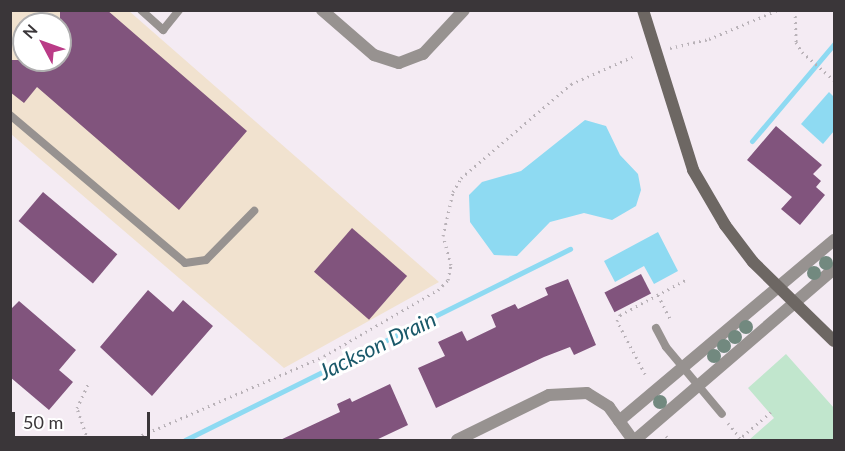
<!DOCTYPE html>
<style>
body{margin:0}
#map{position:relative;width:845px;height:451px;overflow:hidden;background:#f4ebf3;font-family:Lato,sans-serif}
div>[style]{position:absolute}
.industrial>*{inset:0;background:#f1e2cf}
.green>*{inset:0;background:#c1e6cd}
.water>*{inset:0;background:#8edaf2}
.stream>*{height:5px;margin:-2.5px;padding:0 2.5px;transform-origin:2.5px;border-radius:2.5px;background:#8edaf2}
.building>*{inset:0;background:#81547d;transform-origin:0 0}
.path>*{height:3px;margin-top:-1.5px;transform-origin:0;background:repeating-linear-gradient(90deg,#b9b2b8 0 1.5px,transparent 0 6px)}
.lane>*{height:8px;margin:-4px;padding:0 4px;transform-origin:4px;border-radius:4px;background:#979290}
.street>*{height:12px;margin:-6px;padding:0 6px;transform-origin:6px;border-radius:6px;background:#979290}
.secondary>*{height:12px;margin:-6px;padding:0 6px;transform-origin:6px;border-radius:6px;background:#6d6763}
.trees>*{width:14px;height:14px;margin:-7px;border-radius:50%;background:#72897f}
span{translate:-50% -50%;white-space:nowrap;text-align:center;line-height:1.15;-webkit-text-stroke:6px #fff;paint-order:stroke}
.water-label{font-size:22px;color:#195869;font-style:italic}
.frame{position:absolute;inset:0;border:12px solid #3a3639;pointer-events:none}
.north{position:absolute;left:12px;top:12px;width:60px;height:60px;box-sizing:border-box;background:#fff;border:2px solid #b0afb0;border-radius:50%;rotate:311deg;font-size:16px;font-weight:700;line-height:24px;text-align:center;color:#3a3639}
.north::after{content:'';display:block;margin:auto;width:21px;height:27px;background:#ba3b87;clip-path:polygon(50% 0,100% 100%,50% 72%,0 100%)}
.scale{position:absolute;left:12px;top:412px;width:138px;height:27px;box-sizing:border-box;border:3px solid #3a3639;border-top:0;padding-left:8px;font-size:18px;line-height:21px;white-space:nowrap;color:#3a3639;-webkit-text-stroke:4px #fff;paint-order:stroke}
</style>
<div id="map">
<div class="industrial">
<i style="clip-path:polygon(evenodd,11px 11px,129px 11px,439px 282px,284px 368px,11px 134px,11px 11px,24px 24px,60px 24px,60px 60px,24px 60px,24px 24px)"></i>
</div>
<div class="green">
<i style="clip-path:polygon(786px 354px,834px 408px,834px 440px,749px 440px,774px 418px,748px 388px)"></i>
</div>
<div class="water">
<i style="clip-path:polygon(829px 92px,834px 97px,834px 131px,823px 144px,801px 124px)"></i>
<i style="clip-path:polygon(585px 120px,606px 126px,620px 155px,638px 174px,641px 190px,636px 206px,612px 220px,584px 213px,550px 222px,517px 256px,494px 255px,470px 222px,469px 195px,482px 182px,521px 171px)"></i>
<i style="clip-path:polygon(658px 232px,678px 271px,654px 284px,644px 266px,615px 282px,604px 261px)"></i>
</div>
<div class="stream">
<i style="left:752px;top:141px;width:127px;rotate:-49.8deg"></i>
<i style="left:185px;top:440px;width:430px;rotate:-26.4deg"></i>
</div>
<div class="building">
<i style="clip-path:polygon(60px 10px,107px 10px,247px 131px,179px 210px,37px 87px,24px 103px,10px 92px,10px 60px,60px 60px)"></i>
<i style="clip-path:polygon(776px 126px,822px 165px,813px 174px,821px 181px,816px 187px,825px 195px,800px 225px,781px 209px,792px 197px,747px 160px)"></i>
<i style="left:43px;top:192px;width:97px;height:38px;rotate:40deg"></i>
<i style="left:352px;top:228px;width:73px;height:58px;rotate:41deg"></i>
<i style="left:641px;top:274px;width:22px;height:41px;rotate:63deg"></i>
<i style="clip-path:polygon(568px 279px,596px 345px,574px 355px,570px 347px,544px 357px,436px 408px,418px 368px,445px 356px,438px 342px,462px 331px,467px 341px,496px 327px,491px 315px,515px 304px,518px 309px,548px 295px,545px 288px)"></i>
<i style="clip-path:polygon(148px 290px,173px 312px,183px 300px,213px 326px,152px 396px,100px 347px)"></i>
<i style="clip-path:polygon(19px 301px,76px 350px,59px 370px,73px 382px,49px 410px,10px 377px,10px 310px)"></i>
<i style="clip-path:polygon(390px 384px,408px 425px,374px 441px,278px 441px,340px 412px,337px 404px,350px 398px,352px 402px)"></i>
</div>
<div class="path">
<i style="left:795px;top:10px;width:32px;rotate:88deg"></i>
<i style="left:796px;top:42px;width:12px;rotate:59deg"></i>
<i style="left:802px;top:52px;width:43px;rotate:41.2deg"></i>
<i style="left:670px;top:48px;width:40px;rotate:-13deg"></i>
<i style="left:709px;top:39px;width:75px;rotate:-22.8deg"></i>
<i style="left:658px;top:295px;width:29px;rotate:63deg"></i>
<i style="left:645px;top:374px;width:60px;rotate:-117.8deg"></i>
<i style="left:617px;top:321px;width:7px;rotate:-63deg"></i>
<i style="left:620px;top:315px;width:76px;rotate:-28.2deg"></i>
<i style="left:728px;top:423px;width:19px;rotate:51deg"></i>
<i style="left:666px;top:436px;width:6px;rotate:45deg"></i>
<i style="left:88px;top:440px;width:34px;rotate:-109deg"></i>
<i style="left:77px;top:408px;width:29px;rotate:-65deg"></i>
<i style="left:131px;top:440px;width:210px;rotate:-23.5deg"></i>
<i style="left:324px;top:356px;width:132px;rotate:-30.1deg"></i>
<i style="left:438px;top:290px;width:14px;rotate:-45deg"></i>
<i style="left:448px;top:280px;width:15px;rotate:-79deg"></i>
<i style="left:451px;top:265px;width:30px;rotate:-105deg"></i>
<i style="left:443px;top:236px;width:45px;rotate:-77.2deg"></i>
<i style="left:453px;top:192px;width:16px;rotate:-60deg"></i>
<i style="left:461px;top:178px;width:145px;rotate:-40.5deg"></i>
<i style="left:571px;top:84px;width:67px;rotate:-23.9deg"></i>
<i style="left:738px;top:440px;width:43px;rotate:-40.3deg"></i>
</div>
<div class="lane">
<i style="left:141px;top:10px;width:30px;rotate:42deg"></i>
<i style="left:163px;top:30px;width:26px;rotate:-51deg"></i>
<i style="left:10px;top:115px;width:229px;rotate:40.2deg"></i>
<i style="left:185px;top:263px;width:21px;rotate:-8deg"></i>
<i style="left:206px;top:260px;width:69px;rotate:-45.6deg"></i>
<i style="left:656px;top:328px;width:21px;rotate:62deg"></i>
<i style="left:666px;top:347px;width:87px;rotate:50.1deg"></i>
</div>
<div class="street">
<i style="left:322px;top:10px;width:69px;rotate:40.9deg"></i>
<i style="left:374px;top:55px;width:26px;rotate:18deg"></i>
<i style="left:399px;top:63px;width:26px;rotate:-21deg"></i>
<i style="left:423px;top:54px;width:60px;rotate:-47deg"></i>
<i style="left:619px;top:421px;width:281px;rotate:-40.1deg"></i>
<i style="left:457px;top:440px;width:102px;rotate:-26.1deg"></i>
<i style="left:549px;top:395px;width:38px;rotate:-3deg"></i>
<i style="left:587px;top:393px;width:26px;rotate:32deg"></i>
<i style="left:609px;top:407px;width:41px;rotate:54deg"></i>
<i style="left:635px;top:440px;width:262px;rotate:-40.7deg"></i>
</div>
<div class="secondary">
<i style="left:643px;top:10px;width:168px;rotate:72.6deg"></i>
<i style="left:693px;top:170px;width:64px;rotate:59.8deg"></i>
<i style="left:725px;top:225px;width:46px;rotate:52.9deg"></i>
<i style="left:753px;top:262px;width:113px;rotate:44.3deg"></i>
</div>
<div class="trees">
<i style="left:826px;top:263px"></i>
<i style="left:814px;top:273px"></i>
<i style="left:746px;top:327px"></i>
<i style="left:735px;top:337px"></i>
<i style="left:724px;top:346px"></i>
<i style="left:714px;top:356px"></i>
<i style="left:660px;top:402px"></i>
</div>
<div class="water-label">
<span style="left:377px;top:345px;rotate:-26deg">Jackson Drain</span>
</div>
<div class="frame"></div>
<div class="north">N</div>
<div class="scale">50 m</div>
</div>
